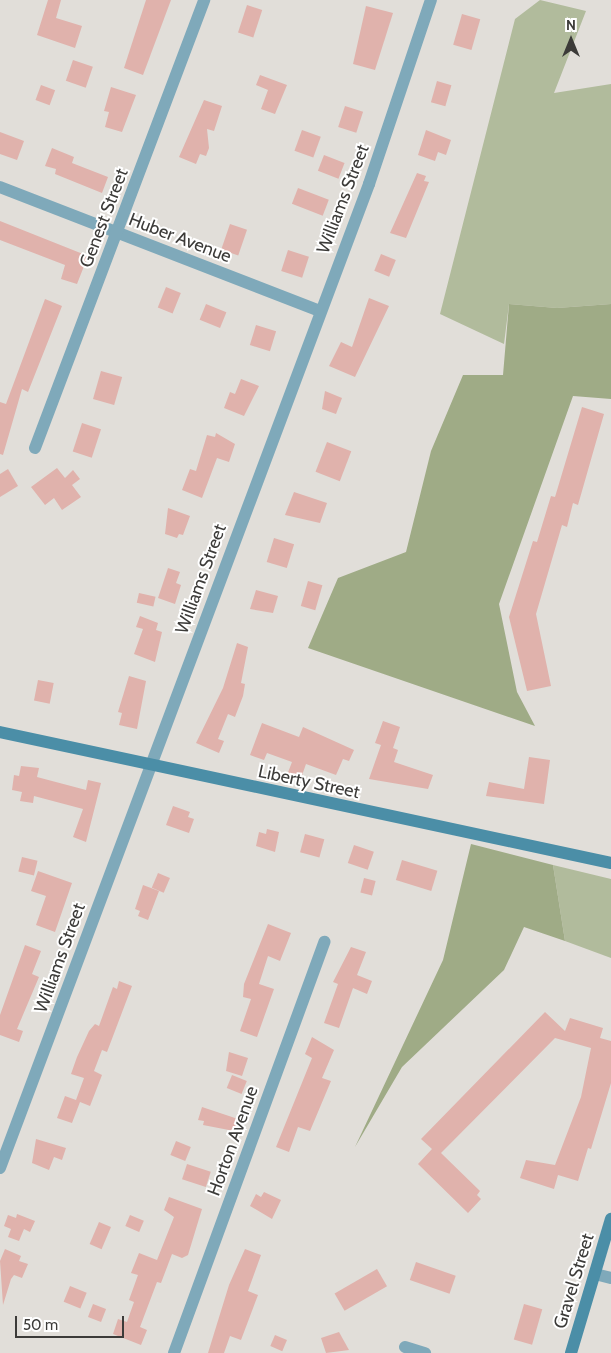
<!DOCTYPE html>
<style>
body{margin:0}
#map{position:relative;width:611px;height:1353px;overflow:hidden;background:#e1ded9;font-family:Cabin,sans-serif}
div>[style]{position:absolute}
.green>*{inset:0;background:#b1bb9c}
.forest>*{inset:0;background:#9fab86}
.building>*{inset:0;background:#e0b2ac;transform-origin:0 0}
.street>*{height:12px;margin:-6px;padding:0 6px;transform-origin:6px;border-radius:6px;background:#7fa9ba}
.secondary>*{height:12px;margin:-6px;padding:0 6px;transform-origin:6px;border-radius:6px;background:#4b8ea7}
span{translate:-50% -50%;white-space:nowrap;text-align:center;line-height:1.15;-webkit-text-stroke:4px #fff;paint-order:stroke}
.street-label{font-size:18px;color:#3c3b39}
.north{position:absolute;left:546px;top:15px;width:50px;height:50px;-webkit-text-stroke:4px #fff;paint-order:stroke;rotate:0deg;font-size:14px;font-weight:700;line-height:20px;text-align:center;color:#3c3b39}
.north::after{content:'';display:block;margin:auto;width:18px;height:22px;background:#3c3b39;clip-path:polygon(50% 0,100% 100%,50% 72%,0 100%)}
.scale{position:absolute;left:15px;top:1316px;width:109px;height:22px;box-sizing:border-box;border:2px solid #3c3b39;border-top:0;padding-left:6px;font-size:15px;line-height:18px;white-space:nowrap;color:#3c3b39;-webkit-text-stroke:4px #fff;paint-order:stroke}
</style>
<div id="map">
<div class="green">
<i style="clip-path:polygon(540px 0,586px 11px,554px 93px,611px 84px,611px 304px,557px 308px,509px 304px,504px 344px,440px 314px,515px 19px)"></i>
<i style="clip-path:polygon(553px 865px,611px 879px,611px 958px,565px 941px)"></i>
</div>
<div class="forest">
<i style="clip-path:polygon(509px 304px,557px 308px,611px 304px,611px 399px,573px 396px,499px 604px,517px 692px,535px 726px,308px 648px,338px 578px,406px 552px,431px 451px,463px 375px,503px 375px)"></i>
<i style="clip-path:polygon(471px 844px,553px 865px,565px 941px,524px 927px,504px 970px,402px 1067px,355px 1147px,443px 960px)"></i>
</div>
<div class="building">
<i style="clip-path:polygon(48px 0,61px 0,56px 18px,82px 26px,75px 48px,37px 35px)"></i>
<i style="clip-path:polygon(146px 0,171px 0,143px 75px,124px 68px)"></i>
<i style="left:247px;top:5px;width:16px;height:29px;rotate:18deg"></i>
<i style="clip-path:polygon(366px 6px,393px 13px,375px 70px,353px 64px)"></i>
<i style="left:462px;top:14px;width:19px;height:32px;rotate:16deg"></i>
<i style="left:73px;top:60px;width:21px;height:22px;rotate:19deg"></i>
<i style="clip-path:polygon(260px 75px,287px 85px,275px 114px,261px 109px,268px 90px,256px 85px)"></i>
<i style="left:437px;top:81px;width:15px;height:22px;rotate:16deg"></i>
<i style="left:41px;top:85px;width:15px;height:16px;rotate:20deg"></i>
<i style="clip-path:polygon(111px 87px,136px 95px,122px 132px,105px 127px,109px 112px,104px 111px)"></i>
<i style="clip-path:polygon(204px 100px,222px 106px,214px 131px,207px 129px,209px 148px,206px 156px,200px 154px,196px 164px,179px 157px)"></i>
<i style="left:345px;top:106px;width:19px;height:22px;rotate:18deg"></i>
<i style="left:302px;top:130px;width:20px;height:22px;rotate:20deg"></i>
<i style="clip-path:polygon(426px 130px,451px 140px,446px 155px,438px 152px,435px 161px,418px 155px)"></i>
<i style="clip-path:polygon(0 132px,24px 141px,17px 160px,0 154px)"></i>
<i style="clip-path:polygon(52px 148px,74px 157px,72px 163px,108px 177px,102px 193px,55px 174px,56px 169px,45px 166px)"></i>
<i style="left:324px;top:155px;width:22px;height:17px;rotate:21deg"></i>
<i style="clip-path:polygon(417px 173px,426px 176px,424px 181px,429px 182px,406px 238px,390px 233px)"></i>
<i style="left:298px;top:188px;width:33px;height:17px;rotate:21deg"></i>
<i style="clip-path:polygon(0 221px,88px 256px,77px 284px,61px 279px,65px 265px,0 240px)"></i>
<i style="left:230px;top:224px;width:18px;height:27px;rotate:19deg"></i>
<i style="left:288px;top:250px;width:22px;height:22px;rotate:18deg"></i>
<i style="left:381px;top:254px;width:16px;height:18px;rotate:22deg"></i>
<i style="left:166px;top:287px;width:16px;height:22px;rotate:22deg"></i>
<i style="clip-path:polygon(369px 298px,389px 306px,355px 377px,329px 366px,341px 342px,352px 347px)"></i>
<i style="clip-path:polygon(45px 299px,62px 306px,28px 392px,22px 389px,3px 455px,0 454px,0 402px,6px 404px)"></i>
<i style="left:206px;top:304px;width:22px;height:17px;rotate:22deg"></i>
<i style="left:256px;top:325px;width:21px;height:21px;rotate:17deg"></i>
<i style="left:101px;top:371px;width:22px;height:29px;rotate:16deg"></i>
<i style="clip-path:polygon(241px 379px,259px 386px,244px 416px,224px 408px,230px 392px,235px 394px)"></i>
<i style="clip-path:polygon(325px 391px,342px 398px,336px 414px,322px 409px)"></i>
<i style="clip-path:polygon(582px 407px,604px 414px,578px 505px,573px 503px,567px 527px,562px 525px,536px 614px,551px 686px,527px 691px,509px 617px,533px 541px,537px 542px,551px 496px,555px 497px)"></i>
<i style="left:82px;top:423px;width:20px;height:30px;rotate:18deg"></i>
<i style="clip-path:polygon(216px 433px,235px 444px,229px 462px,217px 458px,202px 498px,182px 490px,190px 469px,196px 471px,207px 435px,215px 437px)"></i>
<i style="left:327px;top:442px;width:26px;height:32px;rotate:21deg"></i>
<i style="clip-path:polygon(57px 468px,65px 478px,73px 470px,80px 479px,72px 485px,81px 497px,62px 510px,54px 498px,45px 505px,31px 487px)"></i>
<i style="clip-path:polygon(8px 469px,18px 486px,0 497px,0 474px)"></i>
<i style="clip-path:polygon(294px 492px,327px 503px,320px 523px,285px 515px)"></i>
<i style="clip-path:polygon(168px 508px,190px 516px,183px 535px,179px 534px,177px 538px,165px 534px)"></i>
<i style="left:274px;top:538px;width:21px;height:25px;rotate:17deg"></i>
<i style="clip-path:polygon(168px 568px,180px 572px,176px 583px,181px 585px,175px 604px,158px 598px)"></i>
<i style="left:308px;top:581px;width:15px;height:26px;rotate:16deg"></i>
<i style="clip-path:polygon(256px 590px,278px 596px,273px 613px,250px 609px)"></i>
<i style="left:139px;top:593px;width:17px;height:10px;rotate:13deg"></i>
<i style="clip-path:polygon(140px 616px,158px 623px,156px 630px,162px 632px,155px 662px,134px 654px,143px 629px,136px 627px)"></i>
<i style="clip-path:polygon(237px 643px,248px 647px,241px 683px,245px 684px,243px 696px,235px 717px,228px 714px,218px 739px,224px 741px,219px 753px,196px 743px,223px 688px)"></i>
<i style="clip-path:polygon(129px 676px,146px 681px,137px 729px,119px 725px,122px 713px,118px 712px)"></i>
<i style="left:38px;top:680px;width:16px;height:21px;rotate:11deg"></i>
<i style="clip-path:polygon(383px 721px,400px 727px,393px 748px,398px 750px,394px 762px,433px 775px,428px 789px,369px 779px,381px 745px,375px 743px)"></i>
<i style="clip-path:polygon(262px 723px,299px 737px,303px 727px,354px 750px,349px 761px,343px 759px,336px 775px,306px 764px,300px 781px,287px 775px,292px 762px,267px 753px,264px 760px,250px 755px)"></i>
<i style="clip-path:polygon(529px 757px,550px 760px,544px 804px,486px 796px,489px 782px,524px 789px)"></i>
<i style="clip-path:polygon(21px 766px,39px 768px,37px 777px,86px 790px,88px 780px,101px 783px,86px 842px,73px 837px,83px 809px,34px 796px,33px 803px,20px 801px,22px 792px,12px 790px,14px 775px,19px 776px)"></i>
<i style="clip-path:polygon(173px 806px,190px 812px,188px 817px,194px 819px,189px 833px,166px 825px)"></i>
<i style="clip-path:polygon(267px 829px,279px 832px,275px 852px,256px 846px,259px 832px,266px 834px)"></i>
<i style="left:305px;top:834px;width:20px;height:19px;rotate:15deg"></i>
<i style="left:354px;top:845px;width:21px;height:19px;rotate:19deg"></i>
<i style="left:22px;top:857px;width:16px;height:15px;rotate:14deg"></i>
<i style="left:402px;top:860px;width:37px;height:21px;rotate:17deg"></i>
<i style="clip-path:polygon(38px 871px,72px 883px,55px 932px,36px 925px,46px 896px,31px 891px)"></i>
<i style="left:158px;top:873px;width:13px;height:16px;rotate:23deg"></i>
<i style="left:364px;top:878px;width:12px;height:15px;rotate:14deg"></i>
<i style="clip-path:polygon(143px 885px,159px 891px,148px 920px,138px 916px,140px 911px,135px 909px)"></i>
<i style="clip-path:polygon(268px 924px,291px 933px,280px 961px,268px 956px,259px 984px,274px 989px,257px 1037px,240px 1031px,251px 999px,243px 997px,244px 984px)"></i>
<i style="clip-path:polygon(25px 945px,41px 951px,32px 974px,39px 977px,17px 1029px,23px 1031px,19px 1042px,0 1035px,0 1015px)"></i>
<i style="clip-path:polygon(351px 947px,366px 952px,357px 975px,372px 981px,367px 994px,353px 988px,339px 1028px,324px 1023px,338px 984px,333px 982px)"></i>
<i style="clip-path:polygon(119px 981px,132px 986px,107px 1052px,102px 1050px,94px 1071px,102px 1075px,90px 1106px,80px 1102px,72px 1123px,57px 1118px,65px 1096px,76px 1100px,84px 1078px,71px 1074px,77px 1057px,89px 1031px,95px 1024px,99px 1026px,113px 987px,117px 989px)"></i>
<i style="clip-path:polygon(545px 1012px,565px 1031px,570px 1018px,603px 1028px,600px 1038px,611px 1041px,611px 1083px,591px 1149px,588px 1148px,578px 1181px,558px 1175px,554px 1189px,520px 1178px,526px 1160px,555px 1165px,581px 1097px,591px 1048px,555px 1038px,441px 1153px,480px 1191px,477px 1195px,481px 1199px,468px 1213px,418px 1164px,432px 1149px,421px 1139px)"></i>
<i style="clip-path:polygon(312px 1037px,334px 1050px,322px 1078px,331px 1081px,310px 1131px,298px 1127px,289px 1152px,276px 1147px,312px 1058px,305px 1054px)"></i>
<i style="clip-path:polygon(229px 1052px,248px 1058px,242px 1076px,226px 1071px)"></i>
<i style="left:232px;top:1075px;width:16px;height:14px;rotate:22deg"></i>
<i style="clip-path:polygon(202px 1107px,238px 1119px,234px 1131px,203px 1125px,204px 1121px,198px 1120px)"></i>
<i style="clip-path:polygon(36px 1139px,66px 1148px,62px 1160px,54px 1157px,49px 1170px,32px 1163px)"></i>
<i style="left:176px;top:1141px;width:16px;height:15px;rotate:22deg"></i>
<i style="left:187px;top:1164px;width:25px;height:16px;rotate:18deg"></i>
<i style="clip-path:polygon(264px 1192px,281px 1200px,272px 1219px,250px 1206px,256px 1194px,261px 1197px)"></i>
<i style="clip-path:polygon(169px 1197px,202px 1209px,188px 1255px,182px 1258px,172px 1254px,161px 1283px,157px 1282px,140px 1327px,147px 1330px,141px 1345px,113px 1334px,118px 1319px,127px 1322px,134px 1302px,129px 1300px,138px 1275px,131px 1273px,139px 1253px,157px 1260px,174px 1217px,164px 1210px)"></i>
<i style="clip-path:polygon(17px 1214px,35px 1221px,30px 1232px,24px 1229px,19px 1241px,8px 1237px,11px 1229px,4px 1226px,8px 1215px,16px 1218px)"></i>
<i style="left:130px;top:1215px;width:15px;height:12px;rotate:23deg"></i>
<i style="left:99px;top:1222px;width:13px;height:24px;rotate:23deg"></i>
<i style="clip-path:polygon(5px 1249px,21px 1256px,19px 1261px,28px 1264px,22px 1278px,14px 1275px,11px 1279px,3px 1305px,0 1261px)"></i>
<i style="clip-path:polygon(245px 1249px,261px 1255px,248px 1291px,258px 1295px,241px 1340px,230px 1336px,224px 1353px,208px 1353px,229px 1285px)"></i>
<i style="left:416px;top:1262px;width:42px;height:19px;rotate:19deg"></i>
<i style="left:377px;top:1269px;width:20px;height:49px;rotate:60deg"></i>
<i style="left:70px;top:1286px;width:18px;height:17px;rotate:22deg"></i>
<i style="left:93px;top:1304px;width:14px;height:14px;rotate:21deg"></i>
<i style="left:524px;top:1304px;width:19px;height:37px;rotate:16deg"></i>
<i style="clip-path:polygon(339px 1332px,349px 1350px,326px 1353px,321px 1338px)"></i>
<i style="left:275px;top:1335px;width:13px;height:12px;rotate:23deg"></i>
</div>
<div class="street">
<i style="left:0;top:187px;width:342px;rotate:21.2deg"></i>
<i style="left:35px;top:448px;width:479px;rotate:-69.3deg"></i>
<i style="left:0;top:1168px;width:1051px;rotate:-69.44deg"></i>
<i style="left:369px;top:184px;width:194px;rotate:-71.4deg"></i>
<i style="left:595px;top:1274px;width:16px;rotate:14deg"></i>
<i style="left:405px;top:1347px;width:21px;rotate:17deg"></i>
<i style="left:174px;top:1353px;width:438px;rotate:-69.9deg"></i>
</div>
<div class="secondary">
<i style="left:0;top:732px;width:625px;rotate:12.1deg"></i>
<i style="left:571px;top:1353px;width:140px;rotate:-73.4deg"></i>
</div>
<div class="street-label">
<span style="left:343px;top:199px;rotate:-69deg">Williams Street</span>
<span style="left:104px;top:218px;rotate:-69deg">Genest Street</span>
<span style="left:180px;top:238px;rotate:21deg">Huber Avenue</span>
<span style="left:201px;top:579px;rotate:-70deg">Williams Street</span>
<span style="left:309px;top:782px;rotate:12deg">Liberty Street</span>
<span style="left:60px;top:958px;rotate:-70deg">Williams Street</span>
<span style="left:233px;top:1141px;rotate:-70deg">Horton Avenue</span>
<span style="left:574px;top:1281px;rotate:-73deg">Gravel Street</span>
</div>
<div class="north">N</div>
<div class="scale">50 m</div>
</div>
